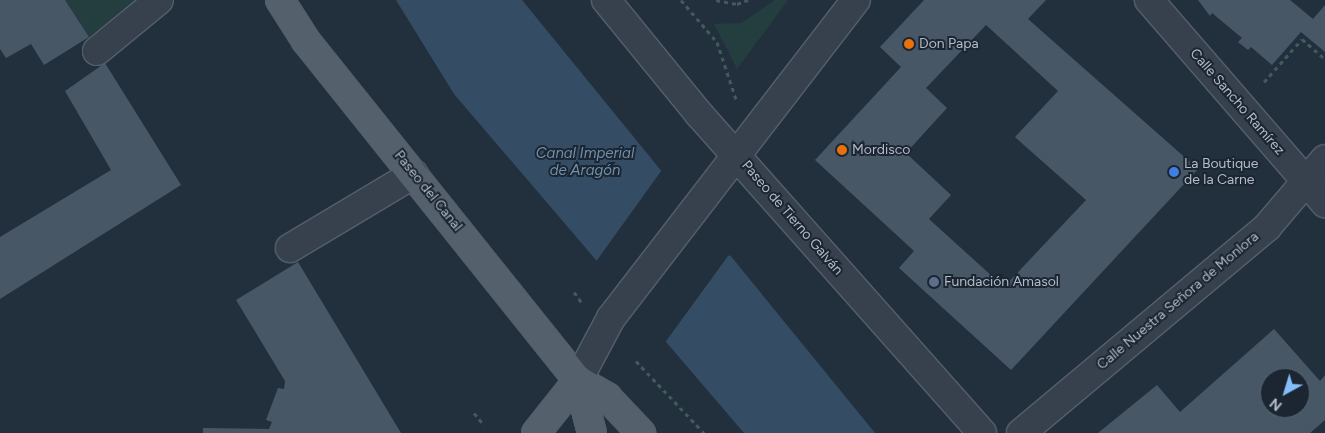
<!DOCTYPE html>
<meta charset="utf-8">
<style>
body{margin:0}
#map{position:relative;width:1325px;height:433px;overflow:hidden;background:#22303d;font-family:Figtree,sans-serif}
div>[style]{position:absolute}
.green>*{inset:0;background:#243d3e}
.water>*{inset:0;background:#354d64}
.pier>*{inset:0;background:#22303d}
.building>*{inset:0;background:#485766}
.path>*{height:3px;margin-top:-1.5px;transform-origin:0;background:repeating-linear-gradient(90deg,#425a5b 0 4px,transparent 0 8px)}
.roads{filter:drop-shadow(1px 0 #545f6b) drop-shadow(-1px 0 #545f6b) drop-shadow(0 1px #545f6b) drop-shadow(0 -1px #545f6b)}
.minor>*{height:28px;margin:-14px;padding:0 14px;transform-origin:14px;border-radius:14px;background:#36414d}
.major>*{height:28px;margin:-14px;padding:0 14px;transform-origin:14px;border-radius:14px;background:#54616d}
.dots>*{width:14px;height:14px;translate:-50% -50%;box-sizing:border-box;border:2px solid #1b2632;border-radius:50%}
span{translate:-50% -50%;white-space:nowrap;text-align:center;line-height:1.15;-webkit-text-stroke:4px #1b2632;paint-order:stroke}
.poi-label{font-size:14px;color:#b2bcc8}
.left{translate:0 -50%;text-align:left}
.street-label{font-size:14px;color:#b2bcc8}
.water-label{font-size:15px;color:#7190ac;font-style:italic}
.north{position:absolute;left:1260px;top:368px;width:50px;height:50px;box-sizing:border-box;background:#1b2632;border:1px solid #57626e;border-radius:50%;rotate:219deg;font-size:14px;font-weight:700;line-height:20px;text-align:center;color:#b2bcc8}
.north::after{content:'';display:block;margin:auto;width:18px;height:22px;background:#85bcfa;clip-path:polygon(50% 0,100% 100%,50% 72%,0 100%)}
</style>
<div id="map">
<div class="green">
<i style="clip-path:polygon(65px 0,136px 0,89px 37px)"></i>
<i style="clip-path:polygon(775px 0,788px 0,737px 69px,714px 24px,741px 23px)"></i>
</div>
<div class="water">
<i style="clip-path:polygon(396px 0,522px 0,875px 433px,744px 433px,454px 94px)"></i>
</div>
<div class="pier">
<i style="clip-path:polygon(664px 167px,734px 254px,728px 256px,664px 344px,595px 263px)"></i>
</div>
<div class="building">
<i style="clip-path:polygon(0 0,65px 0,89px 37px,44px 65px,31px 44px,6px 58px,0 49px)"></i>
<i style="clip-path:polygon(evenodd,924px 0,1046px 0,1028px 19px,1198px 169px,1011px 370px,899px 268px,914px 251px,815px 160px,901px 67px,880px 47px,924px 0,986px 25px,1058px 91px,1015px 137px,1086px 200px,1004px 287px,929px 219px,951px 195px,906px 153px,947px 108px,926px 88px,986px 25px)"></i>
<i style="clip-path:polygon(1198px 0,1290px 0,1313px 19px,1325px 5px,1325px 52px,1301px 32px,1272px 65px,1251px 47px,1248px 50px,1238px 42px,1242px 38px,1212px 13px,1210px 16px)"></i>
<i style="clip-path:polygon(105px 63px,181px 185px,0 299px,0 237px,111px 170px,65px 91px)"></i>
<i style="clip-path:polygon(298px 262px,401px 433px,203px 433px,203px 428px,269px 429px,272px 422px,266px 420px,278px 388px,284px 389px,285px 381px,236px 300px)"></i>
<i style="clip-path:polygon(evenodd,1274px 329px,1320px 381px,1325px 375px,1325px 420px,1310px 433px,1098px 433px,1157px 385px,1180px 412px,1274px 329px,1270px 378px,1300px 378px,1300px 408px,1270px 408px,1270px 378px)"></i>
</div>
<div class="path">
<i style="left:681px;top:0;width:55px;rotate:49.4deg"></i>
<i style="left:717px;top:42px;width:60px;rotate:71.6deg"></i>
<i style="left:716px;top:0;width:21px;rotate:11deg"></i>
<i style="left:737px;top:4px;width:12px;rotate:-20deg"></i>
<i style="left:1264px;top:82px;width:57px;rotate:-48.5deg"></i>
<i style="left:1302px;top:39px;width:30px;rotate:41deg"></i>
<i style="left:574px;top:292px;width:14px;rotate:54deg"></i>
<i style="left:636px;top:361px;width:99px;rotate:46.6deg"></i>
<i style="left:474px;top:413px;width:16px;rotate:50deg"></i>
</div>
<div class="roads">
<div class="minor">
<i style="left:606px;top:0;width:147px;rotate:50.8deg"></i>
<i style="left:699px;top:114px;width:426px;rotate:48.4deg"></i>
<i style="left:1149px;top:0;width:269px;rotate:49.1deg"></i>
<i style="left:97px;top:51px;width:80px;rotate:-39.4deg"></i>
<i style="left:290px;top:248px;width:144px;rotate:-30.8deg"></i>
<i style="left:578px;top:380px;width:70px;rotate:-62deg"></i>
<i style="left:611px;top:318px;width:401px;rotate:-52.4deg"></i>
<i style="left:1021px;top:433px;width:321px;rotate:-39.9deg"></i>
<i style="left:1267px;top:227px;width:89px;rotate:-49.5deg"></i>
</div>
<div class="major">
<i style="left:280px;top:0;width:49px;rotate:57.6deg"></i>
<i style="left:306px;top:41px;width:435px;rotate:51.3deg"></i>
<i style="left:578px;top:380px;width:34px;rotate:30deg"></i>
<i style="left:607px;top:397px;width:50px;rotate:46.6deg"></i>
<i style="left:578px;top:380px;width:55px;rotate:75.2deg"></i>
<i style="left:536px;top:433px;width:68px;rotate:-51.6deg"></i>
</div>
</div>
<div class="dots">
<i style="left:909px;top:44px;background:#e8710a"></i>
<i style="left:842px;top:150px;background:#e8710a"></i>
<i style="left:1174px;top:172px;background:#3f7fe0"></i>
<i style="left:934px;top:282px;background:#5c6f8a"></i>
</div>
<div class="poi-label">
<span class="left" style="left:919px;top:44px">Don Papa</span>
<span class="left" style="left:852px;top:150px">Mordisco</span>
<span class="left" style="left:1184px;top:172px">La Boutique<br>de la Carne</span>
<span class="left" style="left:944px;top:282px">Fundación Amasol</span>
</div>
<div class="street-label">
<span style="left:1237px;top:102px;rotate:49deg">Calle Sancho Ramírez</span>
<span style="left:428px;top:191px;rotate:51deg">Paseo del Canal</span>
<span style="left:792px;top:218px;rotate:49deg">Paseo de Tierno Galván</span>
<span style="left:1178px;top:301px;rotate:-40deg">Calle Nuestra Señora de Monlora</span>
</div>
<div class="water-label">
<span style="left:585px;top:162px">Canal Imperial<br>de Aragón</span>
</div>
<div class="north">N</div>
</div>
